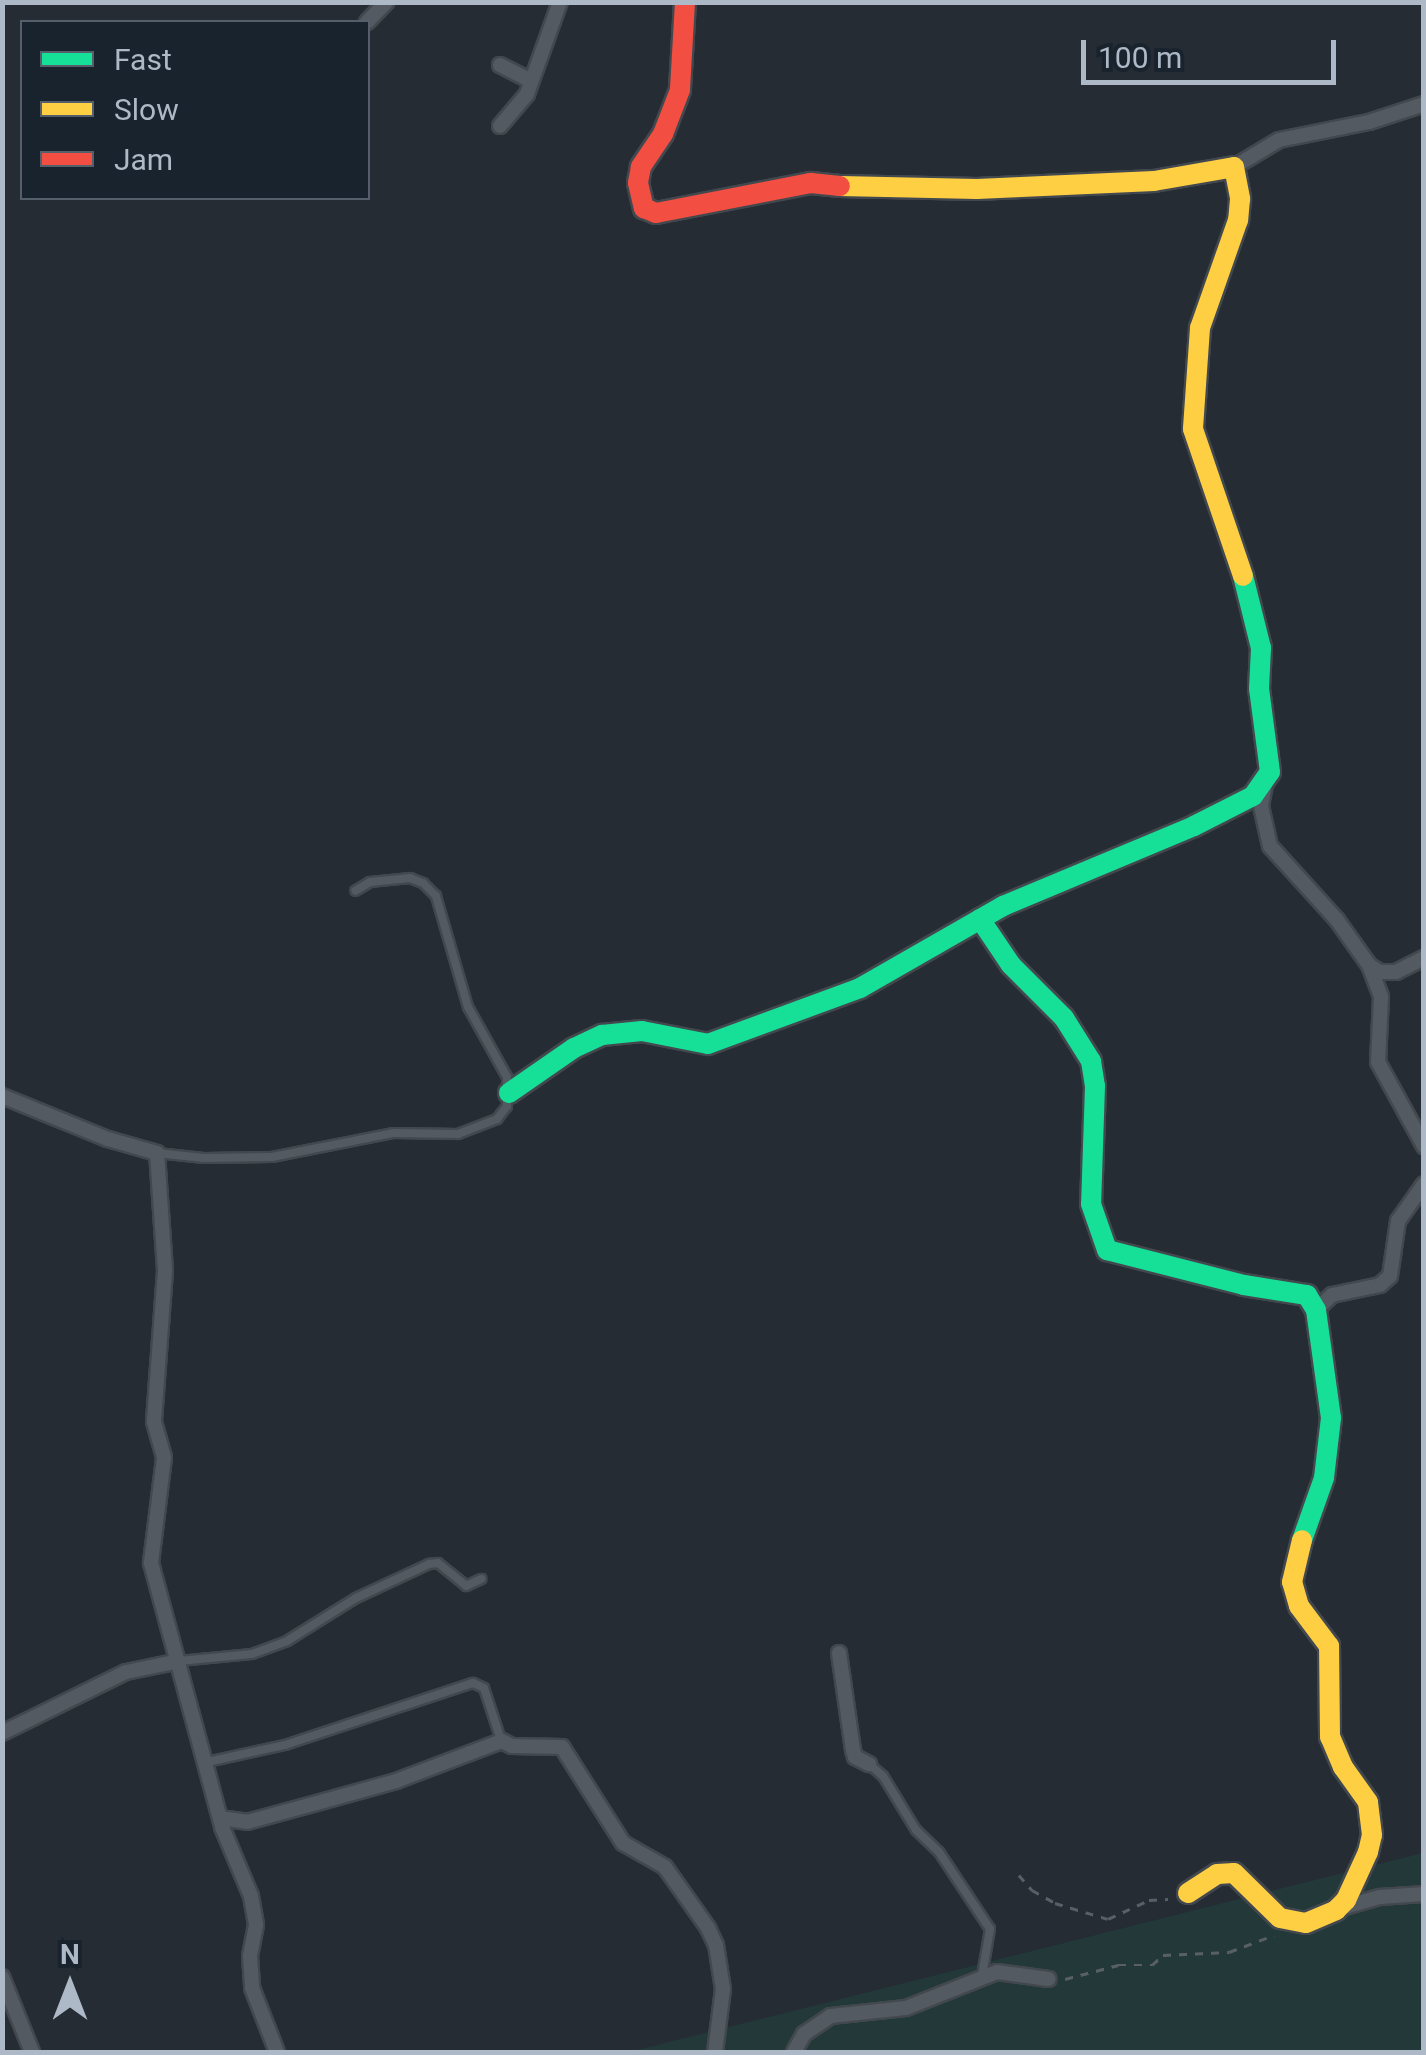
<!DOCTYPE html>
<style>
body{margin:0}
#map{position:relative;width:1426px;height:2055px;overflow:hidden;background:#252c33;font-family:Roboto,sans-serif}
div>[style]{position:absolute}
.green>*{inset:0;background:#223839}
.path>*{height:2.5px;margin-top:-1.25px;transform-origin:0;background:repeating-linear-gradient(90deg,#585f65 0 8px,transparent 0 16px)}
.roads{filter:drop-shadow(2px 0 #42484e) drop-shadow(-2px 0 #42484e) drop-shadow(0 2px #42484e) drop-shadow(0 -2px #42484e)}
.lane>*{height:8px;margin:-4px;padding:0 4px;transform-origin:4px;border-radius:4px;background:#545a62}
.street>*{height:14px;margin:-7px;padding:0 7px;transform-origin:7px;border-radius:7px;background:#545a62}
.fast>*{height:20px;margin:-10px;padding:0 10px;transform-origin:10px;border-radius:10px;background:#16e098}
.slow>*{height:20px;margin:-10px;padding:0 10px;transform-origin:10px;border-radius:10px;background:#ffcf43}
.jam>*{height:20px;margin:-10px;padding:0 10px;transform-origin:10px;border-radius:10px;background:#f24e42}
span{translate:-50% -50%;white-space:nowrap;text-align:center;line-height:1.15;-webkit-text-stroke:8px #19232e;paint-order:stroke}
.frame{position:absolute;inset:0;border:5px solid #adb9c6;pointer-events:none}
.legend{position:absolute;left:20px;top:20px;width:350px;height:180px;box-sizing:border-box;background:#19232e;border:2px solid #545f6b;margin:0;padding:12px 18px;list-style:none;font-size:30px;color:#adb9c6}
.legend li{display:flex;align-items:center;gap:20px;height:50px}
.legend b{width:50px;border:2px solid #545f6b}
.north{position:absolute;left:20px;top:1935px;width:100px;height:100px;-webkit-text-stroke:8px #19232e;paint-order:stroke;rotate:0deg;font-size:28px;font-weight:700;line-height:40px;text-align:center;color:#adb9c6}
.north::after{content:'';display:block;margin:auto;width:35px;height:45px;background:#adb9c6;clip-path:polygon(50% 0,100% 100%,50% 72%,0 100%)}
.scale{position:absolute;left:1081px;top:40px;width:255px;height:45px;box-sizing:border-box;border:5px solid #adb9c6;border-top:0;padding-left:12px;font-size:30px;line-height:35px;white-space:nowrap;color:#adb9c6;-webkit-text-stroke:8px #19232e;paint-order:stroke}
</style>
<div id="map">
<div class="green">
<i style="clip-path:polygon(1423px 1853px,1423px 2052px,629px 2052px)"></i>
</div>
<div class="path">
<i style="left:1019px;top:1875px;width:20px;rotate:49deg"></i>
<i style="left:1032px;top:1890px;width:26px;rotate:29deg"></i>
<i style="left:1055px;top:1903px;width:55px;rotate:16.8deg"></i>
<i style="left:1108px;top:1919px;width:45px;rotate:-24.9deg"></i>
<i style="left:1149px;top:1900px;width:19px;rotate:-3deg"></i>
<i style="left:1065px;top:1979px;width:55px;rotate:-14.8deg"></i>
<i style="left:1118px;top:1965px;width:34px"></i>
<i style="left:1152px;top:1965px;width:15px;rotate:-42deg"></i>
<i style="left:1163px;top:1955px;width:66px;rotate:-2.6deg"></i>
<i style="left:1229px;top:1952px;width:48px;rotate:-20.7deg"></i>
</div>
<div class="roads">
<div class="lane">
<i style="left:157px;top:1153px;width:47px;rotate:6.1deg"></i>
<i style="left:204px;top:1158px;width:68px;rotate:-0.8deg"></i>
<i style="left:272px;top:1157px;width:123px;rotate:-11.2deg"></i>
<i style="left:393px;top:1133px;width:65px;rotate:0.9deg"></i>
<i style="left:458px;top:1134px;width:42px;rotate:-21deg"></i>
<i style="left:497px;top:1119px;width:16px;rotate:-52deg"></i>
<i style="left:507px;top:1106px;width:29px;rotate:-90deg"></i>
<i style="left:507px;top:1077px;width:80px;rotate:-119.1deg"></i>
<i style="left:468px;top:1007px;width:116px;rotate:-106.1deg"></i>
<i style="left:436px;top:896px;width:18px;rotate:-135deg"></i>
<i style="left:423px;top:883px;width:14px;rotate:-159deg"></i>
<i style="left:410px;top:878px;width:40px;rotate:174.3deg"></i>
<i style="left:370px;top:882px;width:17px;rotate:149deg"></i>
<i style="left:179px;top:1661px;width:73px;rotate:-5.5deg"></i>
<i style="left:252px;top:1654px;width:37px;rotate:-20deg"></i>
<i style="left:287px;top:1641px;width:81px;rotate:-31.9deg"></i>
<i style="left:356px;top:1598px;width:81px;rotate:-25deg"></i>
<i style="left:429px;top:1564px;width:9px;rotate:-6deg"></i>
<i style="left:438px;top:1563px;width:36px;rotate:39deg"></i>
<i style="left:466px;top:1586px;width:17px;rotate:-25deg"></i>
<i style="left:207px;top:1762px;width:80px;rotate:-12.3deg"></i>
<i style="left:285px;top:1745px;width:198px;rotate:-18.3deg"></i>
<i style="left:473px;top:1683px;width:12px;rotate:24deg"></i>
<i style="left:484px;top:1688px;width:55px;rotate:71.9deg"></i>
<i style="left:869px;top:1764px;width:18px;rotate:41deg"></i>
<i style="left:883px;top:1776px;width:63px;rotate:58.6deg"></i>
<i style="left:916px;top:1830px;width:32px;rotate:44deg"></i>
<i style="left:939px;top:1852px;width:92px;rotate:56.5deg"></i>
<i style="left:990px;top:1929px;width:48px;rotate:99.7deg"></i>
</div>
<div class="street">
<i style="left:367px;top:22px;width:28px;rotate:-46deg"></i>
<i style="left:500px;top:65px;width:33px;rotate:27deg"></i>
<i style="left:500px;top:126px;width:42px;rotate:-49.8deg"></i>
<i style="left:527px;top:94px;width:98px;rotate:-70.3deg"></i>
<i style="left:1234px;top:167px;width:52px;rotate:-31deg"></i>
<i style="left:1279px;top:140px;width:92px;rotate:-11.3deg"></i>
<i style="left:1369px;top:122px;width:58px;rotate:-18.1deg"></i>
<i style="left:1265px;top:785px;width:21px;rotate:101deg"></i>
<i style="left:1261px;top:806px;width:41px;rotate:77.3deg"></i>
<i style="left:1270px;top:846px;width:100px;rotate:47.8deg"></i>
<i style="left:1337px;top:920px;width:55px;rotate:54.6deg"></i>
<i style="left:1369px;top:965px;width:34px;rotate:69deg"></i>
<i style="left:1381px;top:997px;width:65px;rotate:92.6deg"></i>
<i style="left:1378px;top:1062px;width:96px;rotate:61.3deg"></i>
<i style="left:1370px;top:966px;width:12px;rotate:31deg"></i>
<i style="left:1380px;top:972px;width:16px"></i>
<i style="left:1396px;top:972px;width:31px;rotate:-27deg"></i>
<i style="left:2px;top:1096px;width:114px;rotate:22.1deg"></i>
<i style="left:108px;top:1139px;width:51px;rotate:15.9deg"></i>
<i style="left:157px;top:1153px;width:118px;rotate:86.1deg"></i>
<i style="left:165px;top:1271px;width:151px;rotate:94.2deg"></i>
<i style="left:154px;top:1422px;width:37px;rotate:74deg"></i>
<i style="left:164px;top:1458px;width:106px;rotate:97.1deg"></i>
<i style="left:151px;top:1563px;width:273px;rotate:74.9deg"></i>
<i style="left:222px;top:1827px;width:75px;rotate:67.2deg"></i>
<i style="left:251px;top:1896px;width:29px;rotate:80deg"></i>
<i style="left:256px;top:1925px;width:32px;rotate:101deg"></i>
<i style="left:250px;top:1956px;width:32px;rotate:86deg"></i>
<i style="left:252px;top:1988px;width:69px;rotate:68.7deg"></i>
<i style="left:1316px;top:1310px;width:22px;rotate:-43deg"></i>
<i style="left:1332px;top:1295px;width:49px;rotate:-11.8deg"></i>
<i style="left:1380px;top:1285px;width:13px;rotate:-42deg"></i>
<i style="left:1390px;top:1276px;width:56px;rotate:-81.7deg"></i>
<i style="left:1398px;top:1221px;width:45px;rotate:-54.9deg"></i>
<i style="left:839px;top:1653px;width:98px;rotate:81.8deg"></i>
<i style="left:853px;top:1750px;width:7px;rotate:74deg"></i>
<i style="left:855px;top:1757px;width:16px;rotate:27deg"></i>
<i style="left:2px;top:1733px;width:138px;rotate:-26.2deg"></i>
<i style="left:126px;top:1672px;width:54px;rotate:-11.7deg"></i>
<i style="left:220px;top:1818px;width:27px;rotate:8deg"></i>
<i style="left:247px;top:1822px;width:80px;rotate:-15.3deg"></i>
<i style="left:324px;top:1801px;width:75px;rotate:-15.5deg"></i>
<i style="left:396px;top:1781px;width:113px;rotate:-20.7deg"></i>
<i style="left:502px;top:1741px;width:11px;rotate:27deg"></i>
<i style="left:512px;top:1746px;width:50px;rotate:1.1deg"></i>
<i style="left:562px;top:1747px;width:114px;rotate:57.6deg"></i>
<i style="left:623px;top:1843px;width:48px;rotate:29.7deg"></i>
<i style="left:665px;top:1867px;width:75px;rotate:54.8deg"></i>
<i style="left:708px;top:1928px;width:19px;rotate:65deg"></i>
<i style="left:716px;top:1945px;width:45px;rotate:81deg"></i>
<i style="left:723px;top:1989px;width:64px;rotate:97.2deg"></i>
<i style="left:1341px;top:1908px;width:41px;rotate:-15.8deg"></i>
<i style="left:1380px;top:1897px;width:44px;rotate:-3.9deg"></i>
<i style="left:2px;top:1977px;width:81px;rotate:68.2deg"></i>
<i style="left:794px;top:2052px;width:21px;rotate:-61deg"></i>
<i style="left:804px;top:2034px;width:32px;rotate:-34deg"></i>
<i style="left:831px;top:2016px;width:75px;rotate:-6.1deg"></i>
<i style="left:906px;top:2008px;width:98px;rotate:-21.6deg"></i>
<i style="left:997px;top:1972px;width:52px;rotate:7.7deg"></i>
</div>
<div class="fast">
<i style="left:980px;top:919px;width:55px;rotate:56deg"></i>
<i style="left:1011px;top:965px;width:75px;rotate:45deg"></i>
<i style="left:1064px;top:1018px;width:51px;rotate:57.9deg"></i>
<i style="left:1091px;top:1061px;width:25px;rotate:81deg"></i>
<i style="left:1095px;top:1086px;width:118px;rotate:91.9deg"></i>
<i style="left:1091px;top:1204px;width:49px;rotate:70.8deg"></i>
<i style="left:1107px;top:1250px;width:141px;rotate:14.3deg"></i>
<i style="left:1244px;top:1285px;width:64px;rotate:9deg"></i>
<i style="left:1307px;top:1295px;width:17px;rotate:59deg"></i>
<i style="left:1316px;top:1310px;width:109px;rotate:82.1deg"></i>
<i style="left:1331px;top:1418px;width:60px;rotate:96.7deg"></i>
<i style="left:1324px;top:1478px;width:66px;rotate:109.5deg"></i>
<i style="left:509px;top:1093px;width:79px;rotate:-34.7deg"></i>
<i style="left:574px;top:1048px;width:31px;rotate:-25deg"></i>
<i style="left:602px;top:1035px;width:40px;rotate:-5.7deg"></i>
<i style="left:642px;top:1031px;width:67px;rotate:11.1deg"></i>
<i style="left:708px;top:1044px;width:162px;rotate:-20.2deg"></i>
<i style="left:860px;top:988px;width:165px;rotate:-29.8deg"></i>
<i style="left:1003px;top:906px;width:207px;rotate:-22.7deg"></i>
<i style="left:1194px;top:826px;width:66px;rotate:-27deg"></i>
<i style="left:1253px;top:796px;width:29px;rotate:-55deg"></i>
<i style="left:1270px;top:772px;width:84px;rotate:-97.5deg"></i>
<i style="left:1259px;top:689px;width:41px;rotate:-87.2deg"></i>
<i style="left:1261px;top:648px;width:74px;rotate:-104deg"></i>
</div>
<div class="slow">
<i style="left:840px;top:186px;width:137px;rotate:1.3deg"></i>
<i style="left:977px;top:189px;width:177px;rotate:-2.6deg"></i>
<i style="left:1154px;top:181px;width:81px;rotate:-9.9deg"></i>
<i style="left:1234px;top:167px;width:33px;rotate:79deg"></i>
<i style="left:1240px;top:199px;width:21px;rotate:95deg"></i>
<i style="left:1238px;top:220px;width:114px;rotate:109.4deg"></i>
<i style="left:1200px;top:328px;width:101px;rotate:94deg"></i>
<i style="left:1193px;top:429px;width:155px;rotate:71.2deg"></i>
<i style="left:1188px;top:1893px;width:35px;rotate:-33deg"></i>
<i style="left:1217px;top:1874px;width:17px;rotate:-3deg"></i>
<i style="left:1234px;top:1873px;width:64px;rotate:44.4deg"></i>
<i style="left:1280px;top:1918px;width:26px;rotate:11deg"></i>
<i style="left:1306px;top:1923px;width:33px;rotate:-23deg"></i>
<i style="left:1336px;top:1910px;width:14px;rotate:-45deg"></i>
<i style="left:1346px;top:1900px;width:53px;rotate:-65.4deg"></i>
<i style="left:1368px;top:1852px;width:17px;rotate:-77deg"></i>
<i style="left:1372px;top:1835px;width:33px;rotate:-97deg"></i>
<i style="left:1368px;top:1802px;width:43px;rotate:-125.5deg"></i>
<i style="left:1343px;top:1767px;width:33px;rotate:-113deg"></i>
<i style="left:1330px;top:1737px;width:91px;rotate:-90.6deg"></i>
<i style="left:1329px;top:1646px;width:50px;rotate:-126.9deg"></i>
<i style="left:1299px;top:1606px;width:25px;rotate:-106deg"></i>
<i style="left:1292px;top:1582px;width:43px;rotate:-76.6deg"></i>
</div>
<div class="jam">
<i style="left:685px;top:2px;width:88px;rotate:93.3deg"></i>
<i style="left:680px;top:90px;width:47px;rotate:111.1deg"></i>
<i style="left:663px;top:134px;width:40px;rotate:124deg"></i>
<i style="left:641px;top:167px;width:16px;rotate:101deg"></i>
<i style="left:638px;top:183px;width:26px;rotate:77deg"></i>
<i style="left:644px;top:208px;width:13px;rotate:23deg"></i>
<i style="left:656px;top:213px;width:158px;rotate:-11deg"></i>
<i style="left:811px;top:183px;width:29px;rotate:6deg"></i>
</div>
</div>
<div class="frame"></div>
<ul class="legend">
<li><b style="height:12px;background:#16e098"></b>Fast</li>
<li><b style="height:12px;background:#ffcf43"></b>Slow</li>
<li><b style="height:12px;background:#f24e42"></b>Jam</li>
</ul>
<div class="north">N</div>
<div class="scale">100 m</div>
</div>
